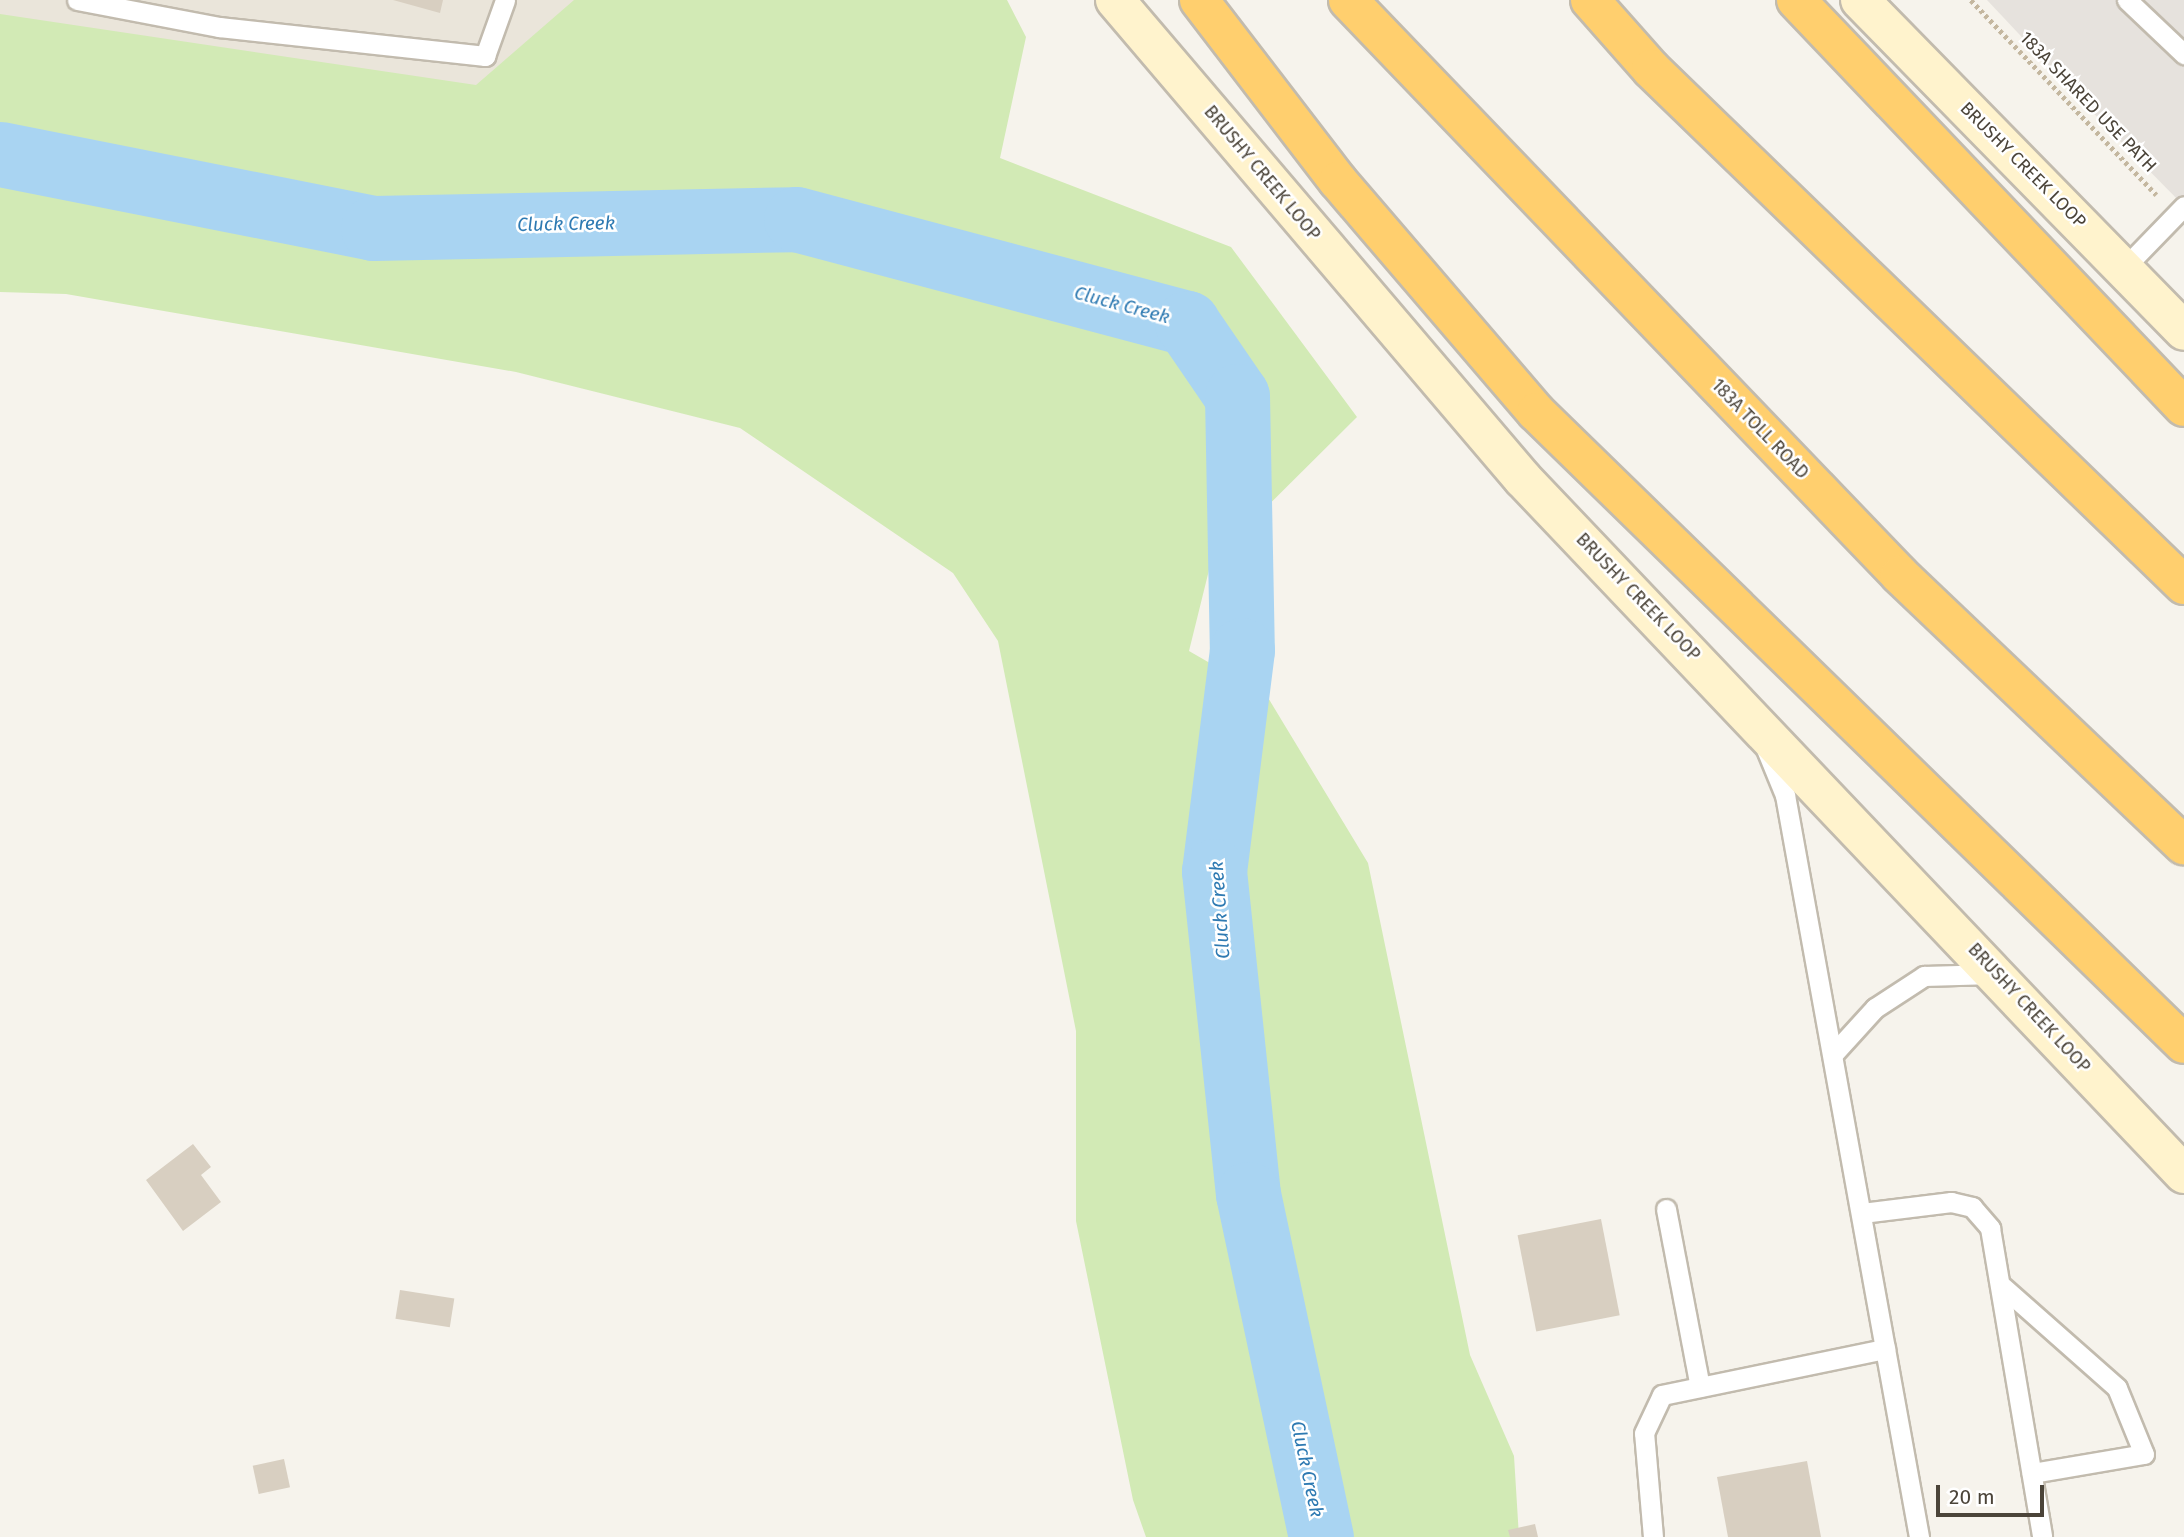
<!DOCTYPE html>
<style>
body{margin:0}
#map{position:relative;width:2184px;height:1537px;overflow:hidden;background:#f6f3ec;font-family:"Fira Sans",sans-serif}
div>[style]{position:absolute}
.residential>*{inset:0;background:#eae5da}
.industrial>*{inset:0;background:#e6e2dd}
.green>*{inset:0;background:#d2eab5}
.river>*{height:65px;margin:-32.5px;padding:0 32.5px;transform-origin:32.5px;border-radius:32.5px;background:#a9d4f2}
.building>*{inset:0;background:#d8cfc1;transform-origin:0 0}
.path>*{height:4.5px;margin-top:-2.25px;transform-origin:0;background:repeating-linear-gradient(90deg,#c4b79f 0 3.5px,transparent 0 7px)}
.roads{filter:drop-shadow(2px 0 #c2bbae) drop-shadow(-2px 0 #c2bbae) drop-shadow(0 2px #c2bbae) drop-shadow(0 -2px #c2bbae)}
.service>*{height:19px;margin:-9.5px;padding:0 9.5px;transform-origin:9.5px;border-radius:9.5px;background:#fff}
.secondary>*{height:38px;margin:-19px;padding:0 19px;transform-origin:19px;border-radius:19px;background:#fff3cd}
.motorway>*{height:38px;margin:-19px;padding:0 19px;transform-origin:19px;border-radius:19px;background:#ffcf6e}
span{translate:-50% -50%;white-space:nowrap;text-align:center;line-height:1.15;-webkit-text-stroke:5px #fff;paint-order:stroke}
.street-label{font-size:18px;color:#4b4439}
.water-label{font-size:19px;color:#2e7ab2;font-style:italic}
.scale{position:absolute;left:1936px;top:1485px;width:108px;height:32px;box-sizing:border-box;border:4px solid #4b4439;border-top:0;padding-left:9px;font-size:21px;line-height:24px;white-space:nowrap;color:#4b4439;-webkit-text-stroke:5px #fff;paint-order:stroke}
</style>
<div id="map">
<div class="residential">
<i style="clip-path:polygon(0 0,889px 0,758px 198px,0 66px)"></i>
</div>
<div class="industrial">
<i style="clip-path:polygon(1987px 0,2184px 0,2184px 206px,2117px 138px)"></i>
</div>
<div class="green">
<i style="clip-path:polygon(574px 0,1007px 0,1026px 37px,1000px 158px,1231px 247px,1357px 417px,1211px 562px,1189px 651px,1267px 696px,1368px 863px,1470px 1355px,1514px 1456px,1519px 1537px,1146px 1537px,1133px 1500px,1076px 1221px,1076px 1031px,998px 641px,953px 573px,740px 428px,516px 372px,66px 294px,0 292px,0 14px,476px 85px)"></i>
</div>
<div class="river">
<i style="left:0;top:154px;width:380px;rotate:11.2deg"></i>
<i style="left:373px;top:228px;width:423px;rotate:-1.2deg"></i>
<i style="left:796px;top:219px;width:405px;rotate:14.9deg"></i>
<i style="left:1187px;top:323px;width:88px;rotate:55.6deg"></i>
<i style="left:1237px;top:396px;width:254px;rotate:88.9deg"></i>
<i style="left:1242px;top:650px;width:223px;rotate:97.2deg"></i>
<i style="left:1214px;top:871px;width:325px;rotate:84deg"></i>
<i style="left:1248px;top:1194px;width:351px;rotate:78deg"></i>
</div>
<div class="building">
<i style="clip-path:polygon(393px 0,443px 0,440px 13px)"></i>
<i style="clip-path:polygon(193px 1144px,211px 1167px,201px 1175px,221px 1202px,183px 1231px,146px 1180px)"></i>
<i style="left:1601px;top:1219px;width:98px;height:85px;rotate:79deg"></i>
<i style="left:400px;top:1290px;width:55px;height:29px;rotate:9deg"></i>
<i style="left:284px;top:1459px;width:29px;height:32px;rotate:78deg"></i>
<i style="clip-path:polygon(1807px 1461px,1821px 1537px,1728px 1537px,1717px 1477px)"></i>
<i style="clip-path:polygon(1535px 1524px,1538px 1537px,1510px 1537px,1508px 1530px)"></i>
</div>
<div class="path">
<i style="left:1971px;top:0;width:269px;rotate:46.4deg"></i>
</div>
<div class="roads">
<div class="service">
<i style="left:77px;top:0;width:145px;rotate:10.8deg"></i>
<i style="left:219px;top:27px;width:268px;rotate:6.2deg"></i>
<i style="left:485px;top:56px;width:59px;rotate:-70.3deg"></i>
<i style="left:2127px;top:0;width:79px;rotate:43.5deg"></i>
<i style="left:2124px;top:268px;width:86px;rotate:-45.9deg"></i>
<i style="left:1766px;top:749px;width:50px;rotate:67.6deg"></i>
<i style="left:1785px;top:795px;width:754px;rotate:79.76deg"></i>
<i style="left:1834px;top:1053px;width:61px;rotate:-47.7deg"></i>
<i style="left:1875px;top:1008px;width:59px;rotate:-33.1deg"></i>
<i style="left:1924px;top:976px;width:69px;rotate:-1.7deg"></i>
<i style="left:1666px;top:1209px;width:181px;rotate:79.2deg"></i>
<i style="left:1862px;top:1213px;width:90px;rotate:-7deg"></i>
<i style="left:1951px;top:1202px;width:22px;rotate:13deg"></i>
<i style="left:1972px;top:1207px;width:28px;rotate:49deg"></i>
<i style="left:1990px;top:1228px;width:313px;rotate:80.4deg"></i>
<i style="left:2003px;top:1287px;width:152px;rotate:41.5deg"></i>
<i style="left:2117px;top:1388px;width:71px;rotate:67.8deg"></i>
<i style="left:2144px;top:1454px;width:114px;rotate:170.4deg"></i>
<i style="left:1653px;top:1537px;width:104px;rotate:-94.9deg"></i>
<i style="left:1644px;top:1433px;width:42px;rotate:-64.7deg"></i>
<i style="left:1662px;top:1395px;width:228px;rotate:-11.7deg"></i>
</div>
<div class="secondary">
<i style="left:1115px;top:0;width:629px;rotate:49.58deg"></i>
<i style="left:1523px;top:479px;width:959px;rotate:46.44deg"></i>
<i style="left:1860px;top:0;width:463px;rotate:45.6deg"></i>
</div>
<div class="motorway">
<i style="left:1199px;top:0;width:228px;rotate:52.5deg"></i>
<i style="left:1338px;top:181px;width:304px;rotate:49.4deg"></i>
<i style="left:1536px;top:412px;width:905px;rotate:44.28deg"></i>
<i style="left:1348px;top:0;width:797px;rotate:46.17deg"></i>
<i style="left:1900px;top:575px;width:392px;rotate:43.6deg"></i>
<i style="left:1590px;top:0;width:92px;rotate:48.5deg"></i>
<i style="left:1651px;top:69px;width:742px;rotate:44.07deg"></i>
<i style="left:1796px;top:0;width:562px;rotate:46.37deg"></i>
</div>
</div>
<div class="street-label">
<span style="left:2088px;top:102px;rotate:46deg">183A SHARED USE PATH</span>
<span style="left:2023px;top:165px;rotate:45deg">BRUSHY CREEK LOOP</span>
<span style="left:1262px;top:173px;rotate:50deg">BRUSHY CREEK LOOP</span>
<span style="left:1760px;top:429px;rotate:46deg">183A TOLL ROAD</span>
<span style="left:1638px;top:597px;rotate:46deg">BRUSHY CREEK LOOP</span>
<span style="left:2029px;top:1008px;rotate:47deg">BRUSHY CREEK LOOP</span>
</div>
<div class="water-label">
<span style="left:566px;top:224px;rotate:-1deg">Cluck Creek</span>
<span style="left:1122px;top:305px;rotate:15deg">Cluck Creek</span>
<span style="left:1220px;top:910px;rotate:-94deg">Cluck Creek</span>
<span style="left:1307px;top:1469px;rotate:78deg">Cluck Creek</span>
</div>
<div class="scale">20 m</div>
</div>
